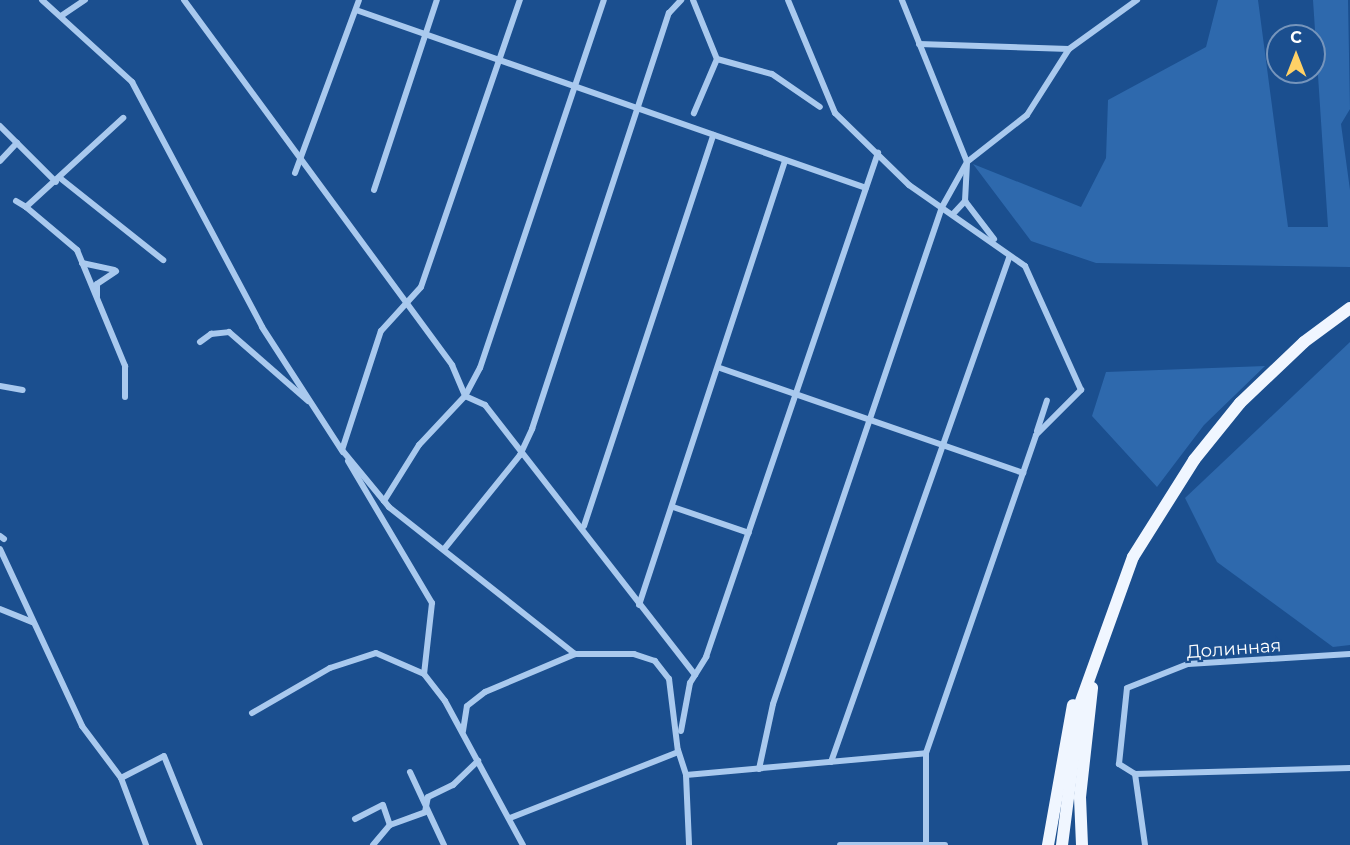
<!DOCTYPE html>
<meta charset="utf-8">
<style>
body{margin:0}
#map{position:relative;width:1350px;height:845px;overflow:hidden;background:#1b4f8f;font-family:Montserrat,sans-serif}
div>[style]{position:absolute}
.green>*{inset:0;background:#2e69ad}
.street>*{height:6px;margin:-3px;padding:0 3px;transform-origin:3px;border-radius:3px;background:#a9c9ee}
.primary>*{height:12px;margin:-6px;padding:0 6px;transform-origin:6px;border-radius:6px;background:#f0f6ff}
span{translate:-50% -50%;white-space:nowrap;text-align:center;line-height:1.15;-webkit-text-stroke:4.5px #1b4f8f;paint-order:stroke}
.street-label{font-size:18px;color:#fff}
.north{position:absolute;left:1266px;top:24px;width:60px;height:60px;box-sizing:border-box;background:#1b4f8f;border:2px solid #7695bc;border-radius:50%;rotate:0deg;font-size:16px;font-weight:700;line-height:24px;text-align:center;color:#fff}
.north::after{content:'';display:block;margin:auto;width:21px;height:27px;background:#ffd166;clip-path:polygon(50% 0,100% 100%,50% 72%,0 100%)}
</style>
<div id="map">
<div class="green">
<i style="clip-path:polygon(1218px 0,1258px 0,1288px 227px,1328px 227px,1313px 0,1348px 0,1350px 109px,1341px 124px,1350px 190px,1350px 267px,1096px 263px,1031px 241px,973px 164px,1081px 207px,1106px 158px,1108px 100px,1206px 47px)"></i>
<i style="clip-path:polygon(1350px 342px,1350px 645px,1333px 647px,1217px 562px,1185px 498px)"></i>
<i style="clip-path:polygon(1265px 366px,1204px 425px,1157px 487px,1092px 416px,1106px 372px)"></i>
</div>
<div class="street">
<i style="left:42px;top:0;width:122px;rotate:42.3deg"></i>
<i style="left:132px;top:82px;width:277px;rotate:62deg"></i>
<i style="left:262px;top:327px;width:149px;rotate:57.1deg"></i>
<i style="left:184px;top:0;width:453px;rotate:53.7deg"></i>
<i style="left:452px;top:365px;width:34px;rotate:67deg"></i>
<i style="left:465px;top:396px;width:22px;rotate:24deg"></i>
<i style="left:485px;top:405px;width:342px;rotate:52.1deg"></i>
<i style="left:693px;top:0;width:64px;rotate:67.9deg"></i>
<i style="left:717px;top:59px;width:59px;rotate:113.1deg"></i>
<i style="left:356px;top:10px;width:540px;rotate:19.24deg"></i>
<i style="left:61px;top:16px;width:29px;rotate:-34deg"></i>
<i style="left:919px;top:44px;width:150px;rotate:1.9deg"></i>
<i style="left:717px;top:59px;width:57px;rotate:15.3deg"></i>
<i style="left:772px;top:74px;width:58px;rotate:34.5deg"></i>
<i style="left:0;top:126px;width:79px;rotate:45deg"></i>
<i style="left:0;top:161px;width:25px;rotate:-47deg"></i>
<i style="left:295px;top:173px;width:184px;rotate:-69.7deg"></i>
<i style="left:60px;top:178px;width:132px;rotate:38.5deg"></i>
<i style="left:374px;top:190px;width:200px;rotate:-71.7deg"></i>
<i style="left:16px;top:201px;width:12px;rotate:31deg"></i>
<i style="left:26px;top:207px;width:132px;rotate:-42.5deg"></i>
<i style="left:965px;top:201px;width:48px;rotate:52.7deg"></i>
<i style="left:26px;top:207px;width:67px;rotate:40.1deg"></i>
<i style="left:77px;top:250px;width:126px;rotate:67.5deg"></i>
<i style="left:125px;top:366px;width:31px;rotate:90deg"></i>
<i style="left:953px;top:214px;width:18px;rotate:-47deg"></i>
<i style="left:965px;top:201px;width:39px;rotate:-87deg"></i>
<i style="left:967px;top:162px;width:76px;rotate:-38.1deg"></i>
<i style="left:1027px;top:115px;width:78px;rotate:-57.5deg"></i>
<i style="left:1069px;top:49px;width:84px;rotate:-35.8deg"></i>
<i style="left:82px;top:263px;width:33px;rotate:12deg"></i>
<i style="left:97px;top:296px;width:12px;rotate:-90deg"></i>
<i style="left:97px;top:284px;width:23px;rotate:-34deg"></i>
<i style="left:200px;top:342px;width:14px;rotate:-36deg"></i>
<i style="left:211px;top:334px;width:18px;rotate:-6deg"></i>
<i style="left:229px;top:332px;width:105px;rotate:41.1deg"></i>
<i style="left:720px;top:368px;width:321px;rotate:19.1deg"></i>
<i style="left:0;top:386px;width:23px;rotate:10deg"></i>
<i style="left:1037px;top:431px;width:32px;rotate:-72deg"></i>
<i style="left:348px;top:461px;width:165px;rotate:59.4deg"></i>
<i style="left:432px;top:603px;width:71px;rotate:96.4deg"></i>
<i style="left:424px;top:674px;width:34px;rotate:52deg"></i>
<i style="left:445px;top:701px;width:164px;rotate:61.6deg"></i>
<i style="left:384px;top:501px;width:66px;rotate:-58deg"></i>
<i style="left:419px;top:445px;width:67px;rotate:-46.8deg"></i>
<i style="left:465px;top:396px;width:32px;rotate:-62deg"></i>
<i style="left:480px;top:368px;width:388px;rotate:-71.4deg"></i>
<i style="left:673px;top:507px;width:80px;rotate:18.9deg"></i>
<i style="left:584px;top:526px;width:412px;rotate:-71.7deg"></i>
<i style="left:0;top:536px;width:5px;rotate:37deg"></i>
<i style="left:445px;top:548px;width:119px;rotate:-51.1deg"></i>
<i style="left:520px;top:455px;width:29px;rotate:-65deg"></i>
<i style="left:532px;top:429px;width:438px;rotate:-71.8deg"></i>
<i style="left:669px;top:13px;width:18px;rotate:-47deg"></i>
<i style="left:0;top:549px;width:195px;rotate:65.1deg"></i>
<i style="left:82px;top:726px;width:65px;rotate:53.1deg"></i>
<i style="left:121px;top:778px;width:48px;rotate:-27.1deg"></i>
<i style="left:164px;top:756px;width:96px;rotate:68deg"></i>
<i style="left:639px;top:605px;width:468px;rotate:-71.8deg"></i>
<i style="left:0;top:609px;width:35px;rotate:22deg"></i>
<i style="left:252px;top:713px;width:90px;rotate:-30deg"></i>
<i style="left:330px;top:668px;width:48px;rotate:-18.1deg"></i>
<i style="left:376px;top:653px;width:52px;rotate:23.6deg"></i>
<i style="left:463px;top:731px;width:25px;rotate:-81deg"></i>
<i style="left:467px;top:706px;width:23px;rotate:-38deg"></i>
<i style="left:485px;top:692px;width:98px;rotate:-22.9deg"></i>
<i style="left:681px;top:731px;width:49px;rotate:-79.4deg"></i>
<i style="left:690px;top:683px;width:31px;rotate:-58deg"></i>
<i style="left:706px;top:657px;width:533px;rotate:-71.16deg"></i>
<i style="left:678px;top:750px;width:26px;rotate:72deg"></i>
<i style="left:686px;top:775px;width:70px;rotate:87.5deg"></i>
<i style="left:926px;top:753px;width:90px;rotate:90deg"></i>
<i style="left:831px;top:762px;width:535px;rotate:-70.55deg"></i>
<i style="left:759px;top:769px;width:66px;rotate:-77.8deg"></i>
<i style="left:773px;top:704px;width:525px;rotate:-71.22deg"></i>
<i style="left:942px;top:207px;width:51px;rotate:-60.9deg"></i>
<i style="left:967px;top:162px;width:175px;rotate:-111.9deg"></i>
<i style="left:410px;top:772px;width:81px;rotate:65deg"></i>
<i style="left:1135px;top:774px;width:215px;rotate:-1.6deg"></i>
<i style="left:686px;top:775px;width:241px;rotate:-5.2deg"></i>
<i style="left:926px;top:753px;width:336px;rotate:-70.9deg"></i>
<i style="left:1036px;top:435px;width:64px;rotate:-45deg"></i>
<i style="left:1081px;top:390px;width:136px;rotate:-114.3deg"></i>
<i style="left:1025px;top:266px;width:141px;rotate:-145.1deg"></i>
<i style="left:909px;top:185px;width:103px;rotate:-135.8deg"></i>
<i style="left:835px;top:113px;width:122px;rotate:-112.6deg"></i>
<i style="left:121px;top:778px;width:72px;rotate:69.5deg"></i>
<i style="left:510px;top:818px;width:180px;rotate:-21.4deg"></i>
<i style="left:678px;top:752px;width:74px;rotate:-97deg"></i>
<i style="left:669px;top:679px;width:23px;rotate:-128deg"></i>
<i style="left:655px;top:661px;width:22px;rotate:-162deg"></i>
<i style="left:634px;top:654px;width:59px;rotate:180deg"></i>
<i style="left:575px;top:654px;width:237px;rotate:-141.7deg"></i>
<i style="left:389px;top:507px;width:74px;rotate:-129.5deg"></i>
<i style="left:342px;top:450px;width:125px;rotate:-71.9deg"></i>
<i style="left:381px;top:331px;width:59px;rotate:-47.7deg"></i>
<i style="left:421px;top:287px;width:304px;rotate:-71deg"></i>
<i style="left:355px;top:819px;width:31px;rotate:-27deg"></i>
<i style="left:383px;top:805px;width:21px;rotate:71deg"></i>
<i style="left:373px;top:845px;width:26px;rotate:-50deg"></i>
<i style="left:390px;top:825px;width:37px;rotate:-20deg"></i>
<i style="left:425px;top:812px;width:15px;rotate:-79deg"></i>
<i style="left:428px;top:797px;width:28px;rotate:-26deg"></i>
<i style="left:453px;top:785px;width:35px;rotate:-44deg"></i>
<i style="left:840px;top:845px;width:105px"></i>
<i style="left:1145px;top:845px;width:72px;rotate:-98deg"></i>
<i style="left:1135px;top:774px;width:19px;rotate:-148deg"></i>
<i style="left:1119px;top:764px;width:76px;rotate:-84deg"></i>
<i style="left:1127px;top:688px;width:66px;rotate:-21.5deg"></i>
<i style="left:1188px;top:664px;width:162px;rotate:-3.5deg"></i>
</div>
<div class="primary">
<i style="left:1048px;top:845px;width:142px;rotate:-79.9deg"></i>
<i style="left:1062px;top:845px;width:142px;rotate:-82.7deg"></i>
<i style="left:1080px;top:704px;width:156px;rotate:-70.2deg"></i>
<i style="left:1133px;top:557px;width:115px;rotate:-57.8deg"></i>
<i style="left:1194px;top:460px;width:73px;rotate:-51.1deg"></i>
<i style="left:1240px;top:403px;width:88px;rotate:-43.6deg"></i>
<i style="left:1304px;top:342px;width:57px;rotate:-36.5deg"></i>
<i style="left:1082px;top:845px;width:48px;rotate:-92.4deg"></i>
<i style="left:1080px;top:797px;width:110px;rotate:-83.7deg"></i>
</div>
<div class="street-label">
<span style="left:1234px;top:649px;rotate:-4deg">Долинная</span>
</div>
<div class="north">С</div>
</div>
